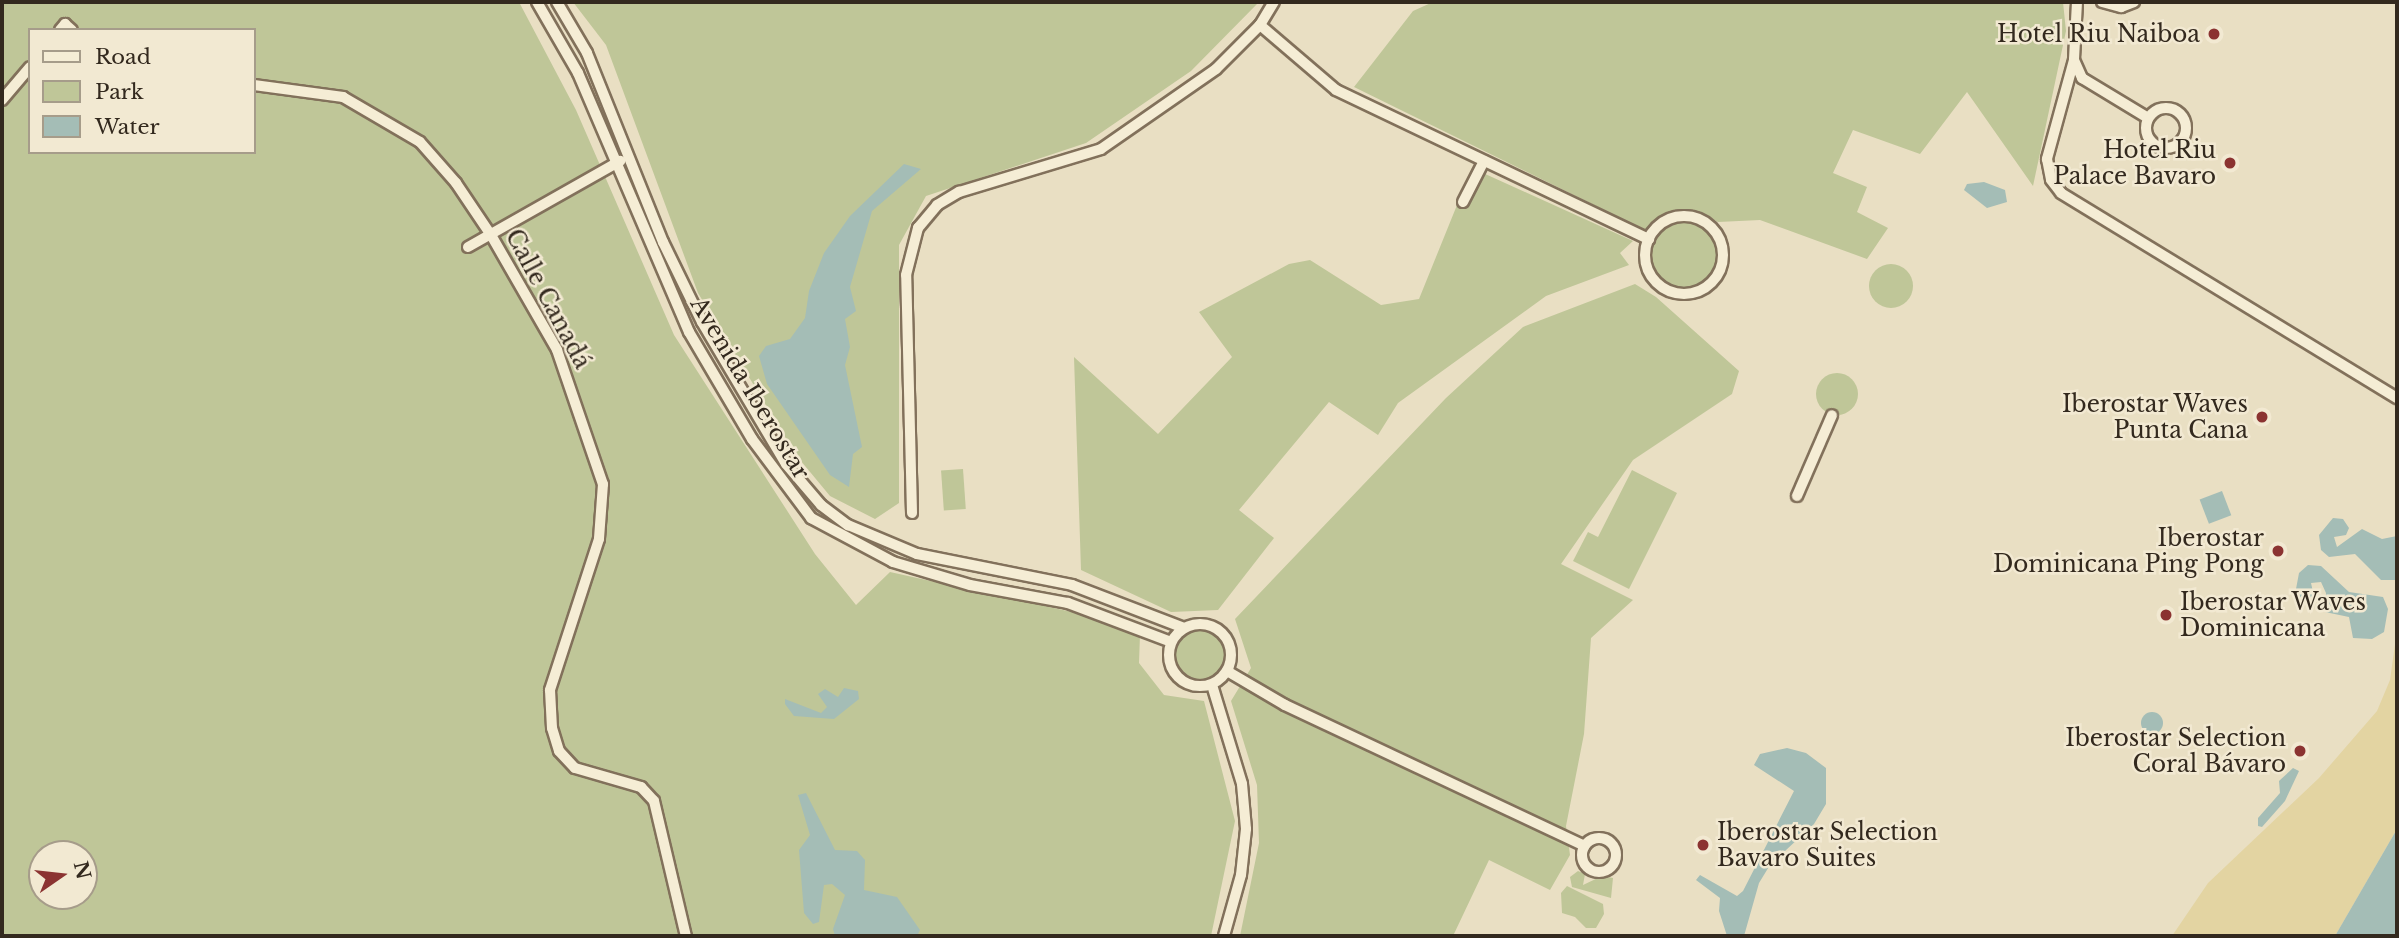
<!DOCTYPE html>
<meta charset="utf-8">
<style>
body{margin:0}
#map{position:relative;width:2399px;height:938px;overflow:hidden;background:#e9dfc3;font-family:"Libre Baskerville",serif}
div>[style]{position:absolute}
.green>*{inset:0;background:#bfc698;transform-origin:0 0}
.round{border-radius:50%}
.sand>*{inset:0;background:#e3d4a2}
.water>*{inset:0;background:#a4bdb6;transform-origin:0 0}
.roads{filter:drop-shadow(2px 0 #82715b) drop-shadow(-2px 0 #82715b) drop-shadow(0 2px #82715b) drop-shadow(0 -2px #82715b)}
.minor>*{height:10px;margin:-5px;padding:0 5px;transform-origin:5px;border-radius:5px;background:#f5edd5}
.minor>.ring{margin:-5px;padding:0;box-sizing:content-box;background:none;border:10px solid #f5edd5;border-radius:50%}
.dots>*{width:19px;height:19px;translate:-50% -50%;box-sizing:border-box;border:4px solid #f2e9d2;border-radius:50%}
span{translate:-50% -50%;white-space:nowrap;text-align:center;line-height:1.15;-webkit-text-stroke:5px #f2e9d2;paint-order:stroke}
.poi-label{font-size:23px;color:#33291e}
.right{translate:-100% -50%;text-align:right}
.left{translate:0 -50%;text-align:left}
.street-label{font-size:23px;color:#33291e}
.frame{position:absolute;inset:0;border:4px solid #33291e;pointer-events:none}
.legend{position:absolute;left:28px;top:28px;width:228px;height:126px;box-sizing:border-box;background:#f2e9d2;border:2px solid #a69c8a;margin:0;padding:9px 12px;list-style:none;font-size:21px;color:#33291e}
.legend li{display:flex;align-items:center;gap:14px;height:35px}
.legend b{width:35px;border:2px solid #a69c8a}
.north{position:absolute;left:28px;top:840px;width:70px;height:70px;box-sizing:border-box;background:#f2e9d2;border:2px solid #a69c8a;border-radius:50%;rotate:76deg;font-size:19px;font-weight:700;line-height:28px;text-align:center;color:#33291e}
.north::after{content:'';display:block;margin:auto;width:24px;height:32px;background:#8b3331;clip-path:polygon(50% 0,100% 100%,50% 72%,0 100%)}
</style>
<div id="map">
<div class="green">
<i style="clip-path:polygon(evenodd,2px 2px,519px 2px,576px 110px,674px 335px,815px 554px,856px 605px,890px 572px,1072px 612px,1140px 635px,1139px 663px,1164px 695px,1204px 701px,1235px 821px,1211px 936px,2px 936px,2px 2px,30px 30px,254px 30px,254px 152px,30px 152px,30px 30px,2px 2px,42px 854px,84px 854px,84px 896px,42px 896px,42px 854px)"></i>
<i style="clip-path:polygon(573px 2px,1259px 2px,1191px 71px,1086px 143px,926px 196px,899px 245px,899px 503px,875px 519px,830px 496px,796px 455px,698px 293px,606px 45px)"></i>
<i style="clip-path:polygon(1433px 2px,2063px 2px,2066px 31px,2033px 186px,1967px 92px,1920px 154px,1853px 130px,1833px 173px,1867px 187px,1857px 212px,1888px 228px,1867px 259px,1760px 220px,1718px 222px,1700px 212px,1660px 216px,1645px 230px,1354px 87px,1413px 11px)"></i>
<i style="clip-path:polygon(1472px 168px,1633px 241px,1620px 253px,1629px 265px,1546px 296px,1398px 403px,1378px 435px,1329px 402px,1239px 510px,1274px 538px,1218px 610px,1171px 612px,1081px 570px,1074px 357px,1158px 434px,1232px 357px,1199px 312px,1289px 264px,1310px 260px,1381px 305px,1419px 299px)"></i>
<i class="round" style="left:1645px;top:216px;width:78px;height:78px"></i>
<i class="round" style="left:1869px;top:264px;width:44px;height:44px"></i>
<i style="clip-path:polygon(1635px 284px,1656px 297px,1739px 371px,1732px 394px,1633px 460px,1561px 564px,1633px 600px,1591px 638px,1584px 734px,1566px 826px,1570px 855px,1550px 890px,1489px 860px,1453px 936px,1240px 936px,1259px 843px,1257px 785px,1231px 701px,1251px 668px,1235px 619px,1446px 398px,1523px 327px)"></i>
<i class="round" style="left:1816px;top:373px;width:42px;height:42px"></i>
<i style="left:963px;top:469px;width:40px;height:22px;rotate:86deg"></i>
<i style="clip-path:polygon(1632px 470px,1677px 493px,1629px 589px,1573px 561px,1588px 532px,1598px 537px)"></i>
<i class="round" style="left:1169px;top:624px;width:62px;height:62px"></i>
<i style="clip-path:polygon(1578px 871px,1585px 874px,1583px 885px,1602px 876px,1613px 878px,1611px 898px,1572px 887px,1570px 877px)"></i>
<i style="clip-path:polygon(1567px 886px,1603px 904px,1604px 914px,1596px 928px,1586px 928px,1575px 917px,1562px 913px,1561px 893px)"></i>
</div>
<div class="sand">
<i style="clip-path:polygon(2397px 630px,2397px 829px,2335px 936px,2172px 936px,2208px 883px,2319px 778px,2377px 711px,2390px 680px)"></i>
</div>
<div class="water">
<i style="clip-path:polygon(904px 164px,921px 169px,872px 211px,850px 287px,856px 311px,845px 319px,850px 347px,845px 365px,862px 447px,853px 454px,849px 487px,830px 475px,767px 384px,759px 356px,766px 346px,790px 339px,805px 318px,809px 291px,824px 253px,850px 216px)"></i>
<i style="clip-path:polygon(1984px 182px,2005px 190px,2007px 202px,1987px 208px,1964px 190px,1967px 184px)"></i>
<i style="left:2222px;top:491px;width:26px;height:24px;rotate:69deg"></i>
<i style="clip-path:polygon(2333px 518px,2343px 519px,2349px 528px,2346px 535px,2334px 537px,2337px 547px,2362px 529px,2382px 539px,2397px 536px,2397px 580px,2381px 580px,2355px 554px,2329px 557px,2321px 550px,2319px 535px)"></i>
<i style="clip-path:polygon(2308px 565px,2321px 566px,2349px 592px,2383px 597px,2388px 609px,2384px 632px,2372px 639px,2353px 638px,2349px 617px,2325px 612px,2326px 593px,2321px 582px,2311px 583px,2315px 601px,2303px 602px,2296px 589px,2299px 573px)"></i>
<i style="clip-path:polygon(844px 688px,858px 691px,859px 699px,834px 719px,794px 716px,785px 704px,785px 699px,821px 713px,827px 707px,818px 694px,825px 689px,838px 697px)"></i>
<i class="round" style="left:2141px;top:712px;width:22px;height:22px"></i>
<i style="clip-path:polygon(1787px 748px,1806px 753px,1826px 768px,1826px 804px,1814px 824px,1770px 865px,1759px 883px,1744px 936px,1727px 936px,1719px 911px,1720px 898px,1696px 880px,1700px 875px,1737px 896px,1743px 891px,1794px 791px,1754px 765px,1760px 754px)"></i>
<i style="clip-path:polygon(2293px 768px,2299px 771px,2285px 801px,2262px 827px,2258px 826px,2258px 818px,2280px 793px,2279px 781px)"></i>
<i style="clip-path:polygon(806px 793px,835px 850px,857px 851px,865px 860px,864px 890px,897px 897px,920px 930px,917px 936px,835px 936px,833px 929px,845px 895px,832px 884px,824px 885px,819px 922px,813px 924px,804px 913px,799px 850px,810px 835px,798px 795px)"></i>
<i style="clip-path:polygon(2397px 829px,2397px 936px,2335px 936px)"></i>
</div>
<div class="roads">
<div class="minor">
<i style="left:537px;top:2px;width:82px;rotate:60deg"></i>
<i style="left:578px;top:73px;width:282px;rotate:66.8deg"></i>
<i style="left:689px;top:332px;width:124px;rotate:59.5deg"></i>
<i style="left:752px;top:439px;width:99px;rotate:53.2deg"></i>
<i style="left:811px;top:518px;width:93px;rotate:28.2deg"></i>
<i style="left:893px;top:562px;width:80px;rotate:16.6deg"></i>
<i style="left:970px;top:585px;width:100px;rotate:10.4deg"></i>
<i style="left:1068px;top:603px;width:110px;rotate:20.7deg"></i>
<i style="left:557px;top:2px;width:59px;rotate:59.5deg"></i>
<i style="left:587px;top:53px;width:204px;rotate:68.1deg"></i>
<i style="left:663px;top:242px;width:89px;rotate:64deg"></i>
<i style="left:702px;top:322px;width:165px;rotate:59.4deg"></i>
<i style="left:786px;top:464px;width:54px;rotate:49.5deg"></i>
<i style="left:821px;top:505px;width:34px;rotate:37deg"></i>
<i style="left:848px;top:525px;width:75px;rotate:22.8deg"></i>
<i style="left:917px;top:554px;width:158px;rotate:11.3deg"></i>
<i style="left:1072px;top:585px;width:120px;rotate:21deg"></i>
<i style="left:2077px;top:2px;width:58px;rotate:93deg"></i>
<i style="left:2074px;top:60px;width:20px;rotate:66deg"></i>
<i style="left:2082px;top:78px;width:77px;rotate:31.2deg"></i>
<i style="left:2102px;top:2px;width:20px;rotate:15deg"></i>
<i style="left:2121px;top:7px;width:14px;rotate:-21deg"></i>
<i style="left:1260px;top:25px;width:100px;rotate:40.5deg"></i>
<i style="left:1336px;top:90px;width:347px;rotate:25.5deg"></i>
<i style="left:60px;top:30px;width:8px;rotate:-50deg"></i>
<i style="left:65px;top:24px;width:9px;rotate:41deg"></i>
<i style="left:2074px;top:60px;width:103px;rotate:105.3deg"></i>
<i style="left:2047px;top:159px;width:21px;rotate:79deg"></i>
<i style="left:2051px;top:180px;width:16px;rotate:52deg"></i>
<i style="left:2061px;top:193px;width:394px;rotate:31.4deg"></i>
<i style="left:254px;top:85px;width:90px;rotate:7.7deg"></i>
<i style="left:343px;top:97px;width:89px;rotate:30.3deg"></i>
<i style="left:420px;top:142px;width:55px;rotate:48.7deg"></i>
<i style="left:456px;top:183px;width:63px;rotate:56.1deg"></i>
<i style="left:491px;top:235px;width:133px;rotate:60.1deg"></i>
<i style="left:557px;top:350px;width:142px;rotate:71.1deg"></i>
<i style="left:603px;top:484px;width:55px;rotate:94.2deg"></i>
<i style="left:599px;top:539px;width:159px;rotate:108deg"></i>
<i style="left:550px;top:690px;width:38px;rotate:87deg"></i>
<i style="left:552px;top:728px;width:24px;rotate:73deg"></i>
<i style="left:559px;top:751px;width:23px;rotate:47deg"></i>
<i style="left:575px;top:768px;width:69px;rotate:16.1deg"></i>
<i style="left:641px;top:787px;width:19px;rotate:47deg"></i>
<i style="left:654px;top:801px;width:139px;rotate:76.7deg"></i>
<i style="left:2px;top:100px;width:43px;rotate:-49.7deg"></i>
<i class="ring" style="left:2146px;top:108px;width:30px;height:30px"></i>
<i style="left:1463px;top:202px;width:46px;rotate:-62.9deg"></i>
<i class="ring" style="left:1645px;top:216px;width:68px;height:68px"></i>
<i style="left:468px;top:247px;width:175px;rotate:-29.5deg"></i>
<i style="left:1797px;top:496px;width:88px;rotate:-66.6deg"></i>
<i style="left:912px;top:513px;width:238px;rotate:-91.4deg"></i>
<i style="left:906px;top:275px;width:49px;rotate:-75.7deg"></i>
<i style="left:918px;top:228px;width:30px;rotate:-50deg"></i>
<i style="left:937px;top:205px;width:26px;rotate:-31deg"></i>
<i style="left:959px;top:192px;width:148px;rotate:-16.8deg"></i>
<i style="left:1101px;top:149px;width:140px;rotate:-34.8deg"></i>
<i style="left:1216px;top:69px;width:62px;rotate:-45deg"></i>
<i style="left:1260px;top:25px;width:27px;rotate:-59deg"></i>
<i class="ring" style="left:1169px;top:624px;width:52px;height:52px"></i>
<i style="left:1227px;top:671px;width:67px;rotate:30.4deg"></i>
<i style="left:1285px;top:705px;width:331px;rotate:25.2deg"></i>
<i style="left:1212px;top:685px;width:103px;rotate:73.1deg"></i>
<i style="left:1242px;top:784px;width:45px;rotate:84.9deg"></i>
<i style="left:1246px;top:829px;width:46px;rotate:96.2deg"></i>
<i style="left:1241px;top:875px;width:63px;rotate:105.6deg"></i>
<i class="ring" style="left:1582px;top:838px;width:24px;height:24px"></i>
</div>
</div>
<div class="dots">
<i style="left:2214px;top:34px;background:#8b3331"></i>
<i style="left:2230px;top:163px;background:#8b3331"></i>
<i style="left:2262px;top:417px;background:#8b3331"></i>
<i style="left:2278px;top:551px;background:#8b3331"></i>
<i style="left:2166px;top:615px;background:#8b3331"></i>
<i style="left:2300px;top:751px;background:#8b3331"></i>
<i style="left:1703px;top:845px;background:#8b3331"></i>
</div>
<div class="poi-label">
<span class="right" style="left:2200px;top:34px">Hotel Riu Naiboa</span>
<span class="right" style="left:2216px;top:163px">Hotel Riu<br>Palace Bavaro</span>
<span class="right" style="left:2248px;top:417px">Iberostar Waves<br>Punta Cana</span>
<span class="right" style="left:2264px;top:551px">Iberostar<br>Dominicana Ping Pong</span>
<span class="left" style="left:2180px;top:615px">Iberostar Waves<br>Dominicana</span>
<span class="right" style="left:2286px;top:751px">Iberostar Selection<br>Coral Bávaro</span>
<span class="left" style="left:1717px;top:845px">Iberostar Selection<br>Bavaro Suites</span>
</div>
<div class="street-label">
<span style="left:548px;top:299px;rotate:62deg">Calle Canadá</span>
<span style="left:750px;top:388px;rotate:59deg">Avenida Iberostar</span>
</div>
<div class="frame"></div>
<ul class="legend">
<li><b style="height:9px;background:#f5edd5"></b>Road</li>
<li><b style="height:19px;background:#bfc698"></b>Park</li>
<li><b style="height:19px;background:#a4bdb6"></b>Water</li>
</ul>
<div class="north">N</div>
</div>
